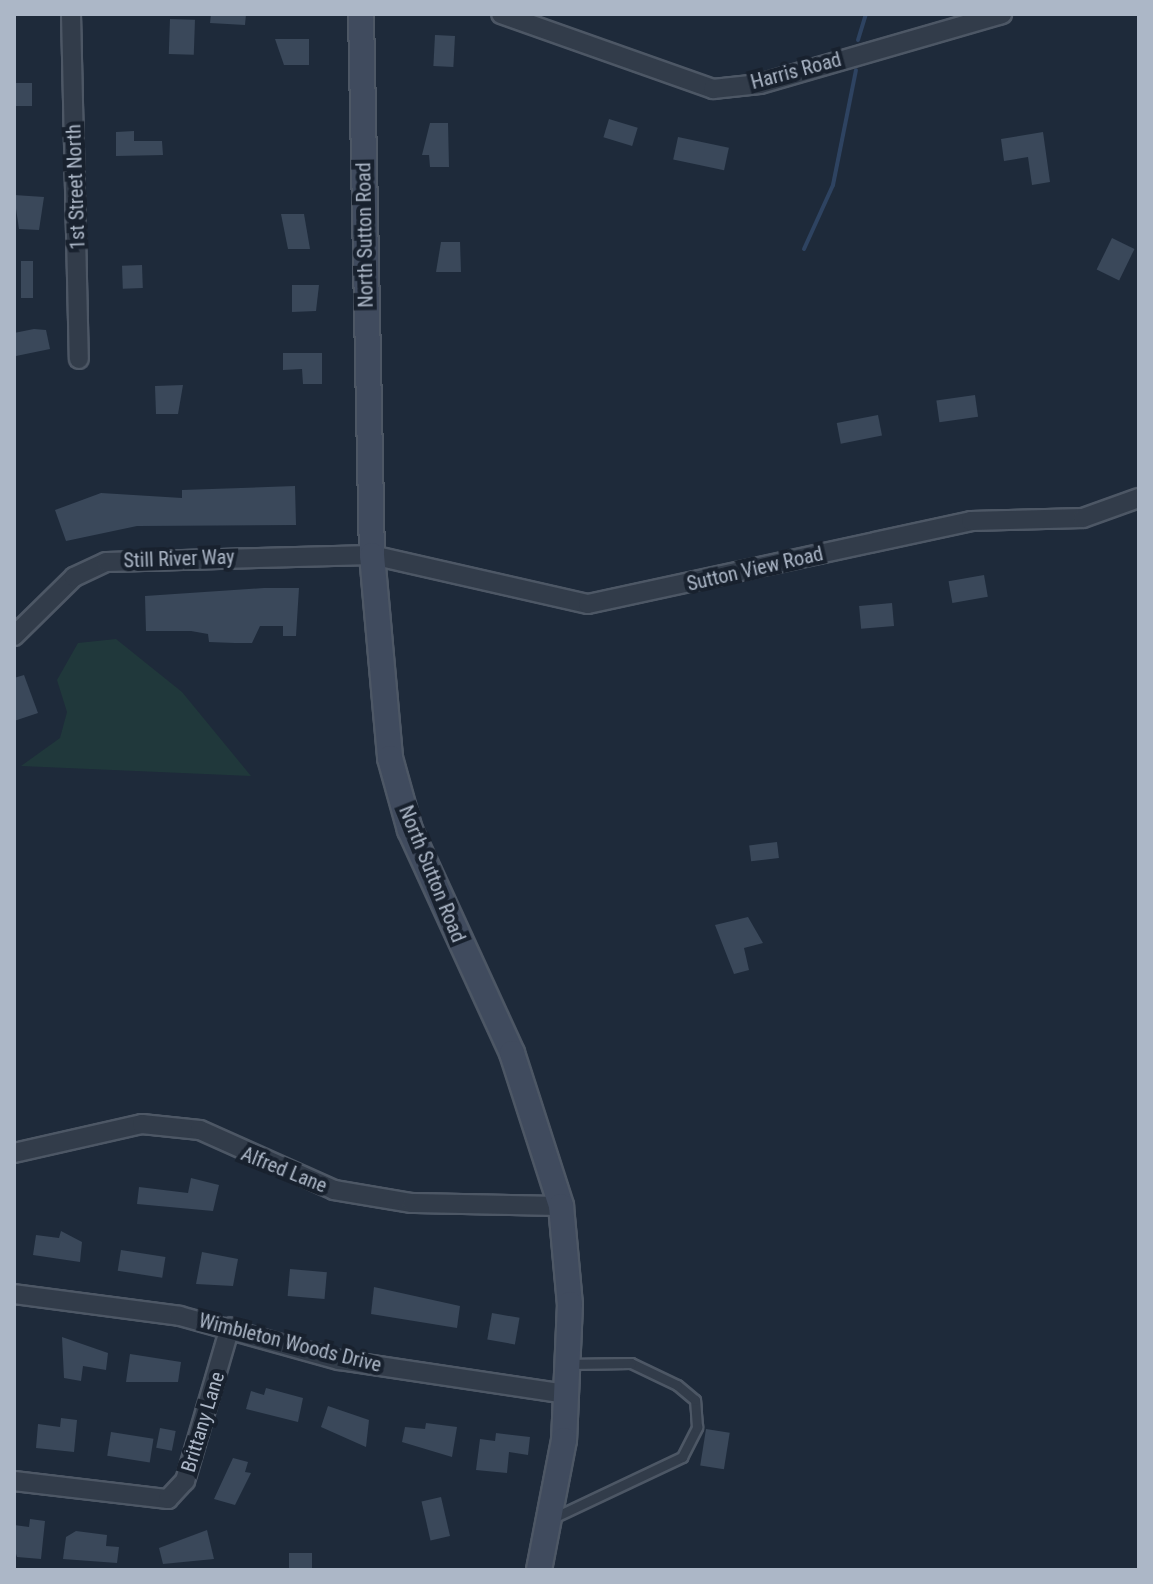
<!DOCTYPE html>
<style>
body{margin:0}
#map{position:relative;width:1153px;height:1584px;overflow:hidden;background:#1e2a3a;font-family:"Roboto Condensed",sans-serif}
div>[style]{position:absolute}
.green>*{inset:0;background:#20383b}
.stream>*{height:4px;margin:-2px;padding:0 2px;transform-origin:2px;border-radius:2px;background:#2e4361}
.building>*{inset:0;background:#3a485a;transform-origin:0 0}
.roads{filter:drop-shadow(2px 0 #4d5765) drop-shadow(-2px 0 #4d5765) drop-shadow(0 2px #4d5765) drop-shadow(0 -2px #4d5765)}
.lane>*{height:9px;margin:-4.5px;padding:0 4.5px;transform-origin:4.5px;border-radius:4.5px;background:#323c4a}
.street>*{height:18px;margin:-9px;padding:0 9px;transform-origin:9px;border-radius:9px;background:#323c4a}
.secondary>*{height:24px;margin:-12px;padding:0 12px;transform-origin:12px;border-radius:12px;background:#404b5e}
span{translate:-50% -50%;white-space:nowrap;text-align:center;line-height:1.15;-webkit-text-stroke:8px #18212e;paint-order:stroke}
.street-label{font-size:20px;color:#acb7c7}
.frame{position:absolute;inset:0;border:16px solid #acb7c7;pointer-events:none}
</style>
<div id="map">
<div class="green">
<i style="clip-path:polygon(116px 639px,182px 692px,251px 776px,21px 766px,60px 738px,67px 712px,57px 680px,78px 643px)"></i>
</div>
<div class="stream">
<i style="left:858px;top:40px;width:27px;rotate:-73deg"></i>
<i style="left:804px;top:249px;width:70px;rotate:-65.6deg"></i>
<i style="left:833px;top:185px;width:117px;rotate:-78.7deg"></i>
</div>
<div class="building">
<i style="clip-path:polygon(211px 14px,246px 14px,245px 25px,210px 23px)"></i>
<i style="left:170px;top:19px;width:25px;height:35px;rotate:2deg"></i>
<i style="left:435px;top:35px;width:20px;height:31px;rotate:3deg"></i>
<i style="clip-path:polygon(275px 39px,309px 39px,309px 65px,284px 65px)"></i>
<i style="left:14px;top:83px;width:18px;height:23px"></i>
<i style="left:609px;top:119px;width:30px;height:19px;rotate:17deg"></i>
<i style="clip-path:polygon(430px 123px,448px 123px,449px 167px,430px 167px,429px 155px,422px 155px)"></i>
<i style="clip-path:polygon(134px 131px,134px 141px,162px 141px,163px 155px,116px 156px,116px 132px)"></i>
<i style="clip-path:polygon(1043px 132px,1050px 182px,1032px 185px,1028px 157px,1004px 161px,1001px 139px)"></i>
<i style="left:678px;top:137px;width:52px;height:23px;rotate:12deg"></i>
<i style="clip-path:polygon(14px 195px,44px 197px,39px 230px,19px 229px)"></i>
<i style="clip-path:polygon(281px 214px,304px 214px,310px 249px,288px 249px)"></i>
<i style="left:1112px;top:238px;width:25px;height:35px;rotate:26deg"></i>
<i style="clip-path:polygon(441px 242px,460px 242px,461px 272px,436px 272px)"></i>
<i style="left:21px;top:261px;width:12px;height:37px"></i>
<i style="left:142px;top:265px;width:23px;height:20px;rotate:88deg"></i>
<i style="clip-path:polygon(292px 285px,319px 285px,316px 311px,292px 312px)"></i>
<i style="clip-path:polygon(34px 329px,46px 330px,50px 349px,16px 356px,14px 333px)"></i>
<i style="clip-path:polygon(283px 353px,322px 353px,322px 384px,303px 384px,302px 369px,283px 370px)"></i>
<i style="clip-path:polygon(183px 385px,178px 414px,156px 414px,155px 386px)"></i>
<i style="left:975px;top:395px;width:22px;height:39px;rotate:82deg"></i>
<i style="left:878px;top:415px;width:21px;height:42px;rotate:79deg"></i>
<i style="clip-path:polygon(295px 486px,296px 525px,137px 526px,66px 541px,55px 510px,101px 493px,182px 498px,182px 490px)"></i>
<i style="left:984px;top:575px;width:22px;height:36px;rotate:80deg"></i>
<i style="clip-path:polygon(264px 588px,299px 588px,296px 636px,283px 636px,283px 626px,260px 626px,252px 643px,235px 643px,209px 642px,208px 634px,191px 631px,146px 631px,145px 596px)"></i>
<i style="left:892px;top:603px;width:23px;height:33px;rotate:85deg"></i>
<i style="clip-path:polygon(24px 675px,38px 713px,14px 721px,14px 678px)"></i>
<i style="left:777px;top:842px;width:16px;height:28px;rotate:83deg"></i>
<i style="clip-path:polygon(748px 917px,763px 943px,744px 948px,749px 970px,734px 974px,715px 925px)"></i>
<i style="clip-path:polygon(191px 1178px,219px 1185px,213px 1211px,137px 1204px,139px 1187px,188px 1193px)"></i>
<i style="clip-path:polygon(61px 1231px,82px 1242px,80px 1262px,33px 1255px,36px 1235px,59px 1238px)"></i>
<i style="left:121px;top:1250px;width:45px;height:21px;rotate:9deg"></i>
<i style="clip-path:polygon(202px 1252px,238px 1259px,233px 1286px,196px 1284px)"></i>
<i style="left:290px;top:1269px;width:37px;height:27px;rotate:5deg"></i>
<i style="clip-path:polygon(374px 1287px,460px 1306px,457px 1328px,371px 1314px)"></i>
<i style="left:492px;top:1313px;width:28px;height:27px;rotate:10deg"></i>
<i style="clip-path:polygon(62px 1337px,108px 1353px,106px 1370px,83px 1366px,81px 1381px,64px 1378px)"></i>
<i style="clip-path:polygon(130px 1354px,181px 1362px,178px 1382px,126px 1382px)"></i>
<i style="clip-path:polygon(266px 1388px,303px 1398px,298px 1422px,246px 1409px,251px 1391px,264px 1395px)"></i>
<i style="clip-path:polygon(328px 1406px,369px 1420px,366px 1447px,321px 1427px)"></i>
<i style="clip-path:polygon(61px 1418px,77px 1420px,74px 1452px,36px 1448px,38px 1424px,60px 1427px)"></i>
<i style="clip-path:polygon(426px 1423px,457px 1427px,452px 1457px,402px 1442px,405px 1427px,425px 1429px)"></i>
<i style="left:160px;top:1428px;width:16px;height:20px;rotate:11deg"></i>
<i style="left:706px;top:1429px;width:24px;height:37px;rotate:9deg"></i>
<i style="left:111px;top:1432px;width:43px;height:24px;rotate:9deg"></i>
<i style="clip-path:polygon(496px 1433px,530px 1437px,528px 1455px,509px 1452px,507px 1473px,476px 1470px,480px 1439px,495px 1441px)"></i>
<i style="clip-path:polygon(233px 1458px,248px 1462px,245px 1472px,251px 1473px,235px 1505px,214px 1499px)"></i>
<i style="left:441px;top:1497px;width:40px;height:20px;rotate:77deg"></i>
<i style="clip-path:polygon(30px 1519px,45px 1521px,41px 1559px,17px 1557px,14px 1547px,14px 1525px,29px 1527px)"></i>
<i style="clip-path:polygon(207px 1530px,214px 1559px,163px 1564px,159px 1548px)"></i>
<i style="clip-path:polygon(76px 1531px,107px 1535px,106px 1546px,119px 1547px,117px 1563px,63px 1559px,66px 1537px)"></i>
<i style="left:312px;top:1553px;width:17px;height:23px;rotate:90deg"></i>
</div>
<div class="roads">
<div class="lane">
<i style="left:553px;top:1518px;width:143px;rotate:-25.3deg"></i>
<i style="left:682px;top:1457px;width:34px;rotate:-63deg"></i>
<i style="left:697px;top:1427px;width:27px;rotate:-94deg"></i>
<i style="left:695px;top:1400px;width:23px;rotate:-140deg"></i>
<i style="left:677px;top:1385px;width:51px;rotate:-154.4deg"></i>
<i style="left:631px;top:1363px;width:63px;rotate:179.1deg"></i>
</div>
<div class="street">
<i style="left:71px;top:14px;width:345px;rotate:88.7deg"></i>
<i style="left:501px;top:14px;width:225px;rotate:19.5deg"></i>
<i style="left:713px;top:89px;width:47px;rotate:-6.1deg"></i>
<i style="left:760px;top:84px;width:252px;rotate:-16.1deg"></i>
<i style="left:14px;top:636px;width:84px;rotate:-44.5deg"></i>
<i style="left:74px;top:577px;width:35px;rotate:-25deg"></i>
<i style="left:106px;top:562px;width:266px;rotate:-1.5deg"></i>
<i style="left:372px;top:555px;width:221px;rotate:12.8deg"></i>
<i style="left:588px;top:604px;width:392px;rotate:-12.2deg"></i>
<i style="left:971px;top:521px;width:112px;rotate:-1.5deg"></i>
<i style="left:1083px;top:518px;width:59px;rotate:-19.7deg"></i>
<i style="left:14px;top:1153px;width:131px;rotate:-12.8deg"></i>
<i style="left:142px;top:1124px;width:58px;rotate:5.9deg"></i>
<i style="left:200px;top:1130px;width:147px;rotate:24.1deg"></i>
<i style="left:334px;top:1190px;width:79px;rotate:9.5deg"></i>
<i style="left:412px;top:1203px;width:149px;rotate:1.2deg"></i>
<i style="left:14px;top:1294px;width:167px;rotate:7.5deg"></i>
<i style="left:180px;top:1316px;width:165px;rotate:15.5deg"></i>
<i style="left:339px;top:1360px;width:230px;rotate:8.5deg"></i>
<i style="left:14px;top:1481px;width:155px;rotate:6.7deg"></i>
<i style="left:168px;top:1499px;width:25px;rotate:-47deg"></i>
<i style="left:185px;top:1481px;width:160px;rotate:-73.7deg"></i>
</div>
<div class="secondary">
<i style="left:361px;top:14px;width:541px;rotate:88.84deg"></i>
<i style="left:372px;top:555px;width:204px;rotate:84.9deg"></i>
<i style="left:390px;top:758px;width:75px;rotate:74.5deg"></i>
<i style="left:410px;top:830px;width:245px;rotate:65.4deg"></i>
<i style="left:512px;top:1053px;width:161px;rotate:72.2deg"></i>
<i style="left:561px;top:1206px;width:98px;rotate:84.8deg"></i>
<i style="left:570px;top:1304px;width:136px;rotate:92.5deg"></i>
<i style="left:564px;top:1440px;width:132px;rotate:100.9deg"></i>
</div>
</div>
<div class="street-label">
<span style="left:796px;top:71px;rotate:-15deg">Harris Road</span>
<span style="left:76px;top:187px;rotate:-92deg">1st Street North</span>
<span style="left:365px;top:235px;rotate:-91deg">North Sutton Road</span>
<span style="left:179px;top:559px;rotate:-2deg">Still River Way</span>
<span style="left:755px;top:569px;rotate:-13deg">Sutton View Road</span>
<span style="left:432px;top:874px;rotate:68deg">North Sutton Road</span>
<span style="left:284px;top:1170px;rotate:22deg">Alfred Lane</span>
<span style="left:290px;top:1343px;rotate:14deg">Wimbleton Woods Drive</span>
<span style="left:203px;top:1422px;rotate:-73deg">Brittany Lane</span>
</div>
<div class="frame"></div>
</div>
